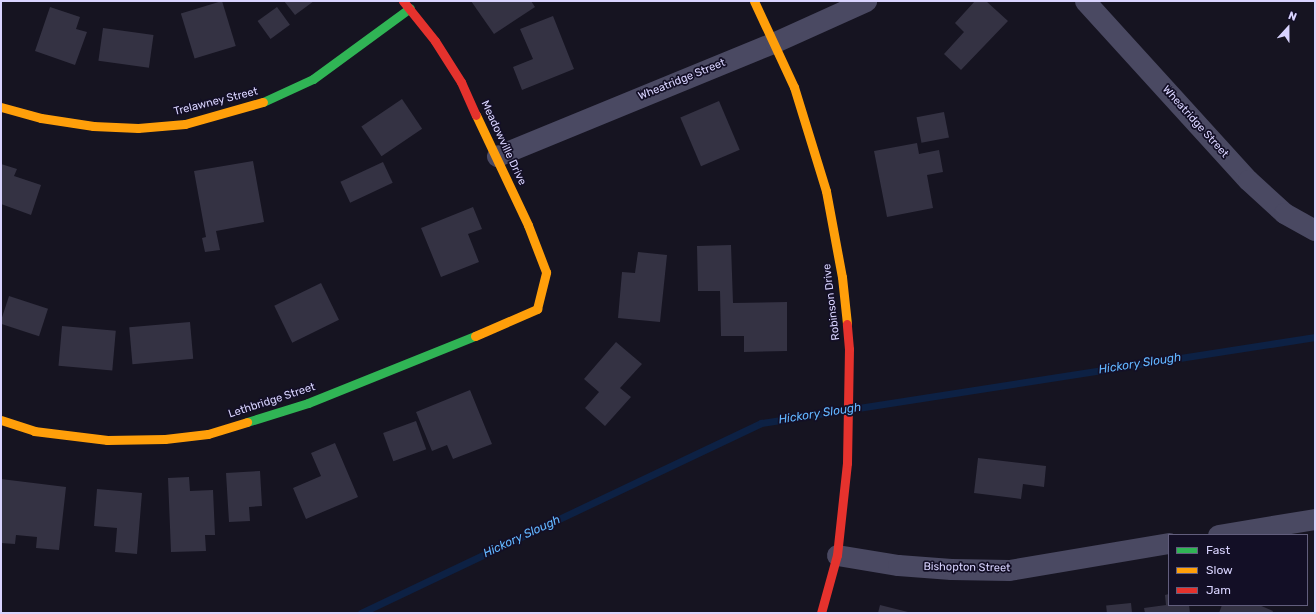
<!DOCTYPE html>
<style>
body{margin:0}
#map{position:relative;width:1316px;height:614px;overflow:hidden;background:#161421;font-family:Rubik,sans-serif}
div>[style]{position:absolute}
.stream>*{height:7px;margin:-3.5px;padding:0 3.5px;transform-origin:3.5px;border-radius:3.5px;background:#0d2144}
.building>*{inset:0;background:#343243;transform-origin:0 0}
.street>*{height:21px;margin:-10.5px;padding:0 10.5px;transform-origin:10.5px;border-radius:10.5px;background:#4a4962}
.fast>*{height:9px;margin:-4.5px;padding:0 4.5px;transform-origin:4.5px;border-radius:4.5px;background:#30b455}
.slow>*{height:9px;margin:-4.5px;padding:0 4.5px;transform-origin:4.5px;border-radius:4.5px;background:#ff9f0a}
.jam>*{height:9px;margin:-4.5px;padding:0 4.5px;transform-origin:4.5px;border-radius:4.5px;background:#e5322d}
span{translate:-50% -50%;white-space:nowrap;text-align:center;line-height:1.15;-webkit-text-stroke:3.5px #130f26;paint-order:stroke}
.street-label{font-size:11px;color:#d9d4ff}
.water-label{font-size:12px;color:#62b6ff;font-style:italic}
.frame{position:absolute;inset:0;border:2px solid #d9d4ff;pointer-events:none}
.legend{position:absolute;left:1168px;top:534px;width:140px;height:72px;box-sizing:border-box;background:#130f26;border:1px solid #625e7d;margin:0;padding:5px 7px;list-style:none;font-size:12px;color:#d9d4ff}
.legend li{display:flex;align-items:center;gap:8px;height:20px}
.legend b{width:20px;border:1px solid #625e7d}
.north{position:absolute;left:1268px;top:8px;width:40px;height:40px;-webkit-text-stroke:3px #130f26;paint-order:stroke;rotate:21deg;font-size:11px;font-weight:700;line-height:16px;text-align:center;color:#d9d4ff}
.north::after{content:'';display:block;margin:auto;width:14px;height:18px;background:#d9d4ff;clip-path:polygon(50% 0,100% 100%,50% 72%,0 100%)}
</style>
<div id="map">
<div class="stream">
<i style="left:361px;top:613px;width:443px;rotate:-25.4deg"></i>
<i style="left:761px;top:423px;width:561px;rotate:-8.82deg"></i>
</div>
<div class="building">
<i style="left:222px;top:1px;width:47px;height:43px;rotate:73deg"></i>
<i style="clip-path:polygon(284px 1px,314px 1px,295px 15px)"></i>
<i style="clip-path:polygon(471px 1px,531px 1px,535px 7px,494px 34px)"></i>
<i style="clip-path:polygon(975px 1px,986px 1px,1008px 21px,961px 70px,944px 54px,964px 32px,955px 23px)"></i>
<i style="clip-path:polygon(50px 7px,80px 17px,76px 29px,87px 32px,75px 65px,35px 51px)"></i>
<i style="left:277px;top:7px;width:22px;height:24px;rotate:54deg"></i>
<i style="clip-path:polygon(553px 16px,574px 69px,522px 90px,513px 67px,533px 59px,520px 29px)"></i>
<i style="left:103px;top:28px;width:51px;height:33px;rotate:8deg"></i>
<i style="left:402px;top:99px;width:36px;height:49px;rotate:56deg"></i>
<i style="left:719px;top:101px;width:53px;height:42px;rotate:67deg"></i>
<i style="left:944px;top:112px;width:26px;height:28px;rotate:79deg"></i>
<i style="clip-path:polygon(917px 143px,919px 154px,939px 150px,943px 172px,927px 175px,933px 208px,887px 217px,874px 151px)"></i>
<i style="clip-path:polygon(253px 161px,264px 222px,216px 231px,220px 250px,205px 252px,202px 238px,206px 237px,194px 171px)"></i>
<i style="left:383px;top:162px;width:23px;height:47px;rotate:65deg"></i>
<i style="clip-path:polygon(1px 164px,17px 169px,14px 176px,41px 185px,31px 215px,1px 204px)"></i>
<i style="clip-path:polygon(473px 207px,482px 229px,468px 234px,479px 262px,441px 277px,421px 228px)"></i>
<i style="clip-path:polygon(731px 245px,733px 303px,787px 302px,787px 351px,744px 352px,744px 336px,721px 336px,720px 291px,698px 291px,697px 246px)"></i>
<i style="clip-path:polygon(638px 252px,667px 255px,660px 322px,618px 318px,622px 272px,635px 273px)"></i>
<i style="left:321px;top:283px;width:41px;height:52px;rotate:64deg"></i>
<i style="left:9px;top:296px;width:41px;height:29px;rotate:18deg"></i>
<i style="left:190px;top:322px;width:37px;height:61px;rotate:85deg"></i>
<i style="left:62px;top:326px;width:54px;height:40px;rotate:5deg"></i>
<i style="clip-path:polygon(616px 342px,642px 364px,620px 388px,631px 397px,605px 426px,585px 408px,599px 392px,584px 379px)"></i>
<i style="clip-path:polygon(470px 390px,492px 444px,453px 459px,447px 445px,432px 451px,416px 412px)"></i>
<i style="left:416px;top:421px;width:30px;height:35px;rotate:70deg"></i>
<i style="clip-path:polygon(335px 443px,358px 497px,306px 519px,293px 488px,321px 476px,311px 453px)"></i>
<i style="clip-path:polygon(978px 458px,1046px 466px,1044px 487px,1023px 484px,1021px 499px,974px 493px)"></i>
<i style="clip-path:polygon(260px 471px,262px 506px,249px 507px,250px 521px,229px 522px,226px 473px)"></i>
<i style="clip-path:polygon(189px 477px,190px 491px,213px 490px,215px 535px,205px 535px,206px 551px,171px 552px,168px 478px)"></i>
<i style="clip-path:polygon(1px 479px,66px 487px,59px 550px,36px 548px,37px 537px,16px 535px,15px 544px,1px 543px)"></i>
<i style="clip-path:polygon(97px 489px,142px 493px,137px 554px,115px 552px,117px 528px,94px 526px)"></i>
<i style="clip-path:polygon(1169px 594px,1169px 605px,1189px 605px,1190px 613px,1145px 613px,1144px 608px,1166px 605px,1165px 595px)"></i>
<i style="left:1131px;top:603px;width:10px;height:25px;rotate:84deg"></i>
<i style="clip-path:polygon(880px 605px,908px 612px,908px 613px,878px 613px)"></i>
<i style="clip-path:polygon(1222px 605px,1259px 605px,1273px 611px,1272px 613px,1219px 613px)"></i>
</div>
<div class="street">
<i style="left:1085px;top:1px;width:242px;rotate:47.7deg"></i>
<i style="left:1248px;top:180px;width:49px;rotate:42.5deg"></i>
<i style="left:1284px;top:213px;width:35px;rotate:29deg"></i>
<i style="left:497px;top:156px;width:300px;rotate:-22.3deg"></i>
<i style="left:775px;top:42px;width:100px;rotate:-24.3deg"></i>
<i style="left:1218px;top:535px;width:98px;rotate:-9.4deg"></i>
<i style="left:837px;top:555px;width:62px;rotate:9.3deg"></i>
<i style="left:898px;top:565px;width:53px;rotate:4.3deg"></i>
<i style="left:951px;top:569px;width:58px;rotate:1deg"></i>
<i style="left:1009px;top:570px;width:162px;rotate:-9.6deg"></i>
</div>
<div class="fast">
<i style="left:263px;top:102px;width:55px;rotate:-24.7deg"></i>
<i style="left:313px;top:79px;width:120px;rotate:-36.2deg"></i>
<i style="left:247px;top:422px;width:64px;rotate:-17.3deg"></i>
<i style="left:308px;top:403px;width:180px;rotate:-21.9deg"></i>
</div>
<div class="slow">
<i style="left:754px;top:1px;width:95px;rotate:65.1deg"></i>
<i style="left:794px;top:87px;width:109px;rotate:72.9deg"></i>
<i style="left:826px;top:191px;width:87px;rotate:79.5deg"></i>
<i style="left:842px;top:277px;width:47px;rotate:83.9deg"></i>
<i style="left:1px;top:107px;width:41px;rotate:15.4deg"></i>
<i style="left:41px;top:118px;width:53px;rotate:8.7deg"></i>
<i style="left:93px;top:126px;width:45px;rotate:2.5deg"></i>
<i style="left:138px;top:128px;width:47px;rotate:-4.9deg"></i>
<i style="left:185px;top:124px;width:81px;rotate:-15.8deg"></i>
<i style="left:475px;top:336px;width:68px;rotate:-23.5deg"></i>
<i style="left:537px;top:309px;width:38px;rotate:-76deg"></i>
<i style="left:546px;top:272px;width:50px;rotate:-111deg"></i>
<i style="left:528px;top:225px;width:122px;rotate:-115.3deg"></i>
<i style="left:1px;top:420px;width:35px;rotate:18deg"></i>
<i style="left:34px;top:431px;width:74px;rotate:7deg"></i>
<i style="left:107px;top:440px;width:58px;rotate:-1deg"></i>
<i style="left:165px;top:439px;width:43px;rotate:-6.6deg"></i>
<i style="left:208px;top:434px;width:41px;rotate:-17.1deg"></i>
</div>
<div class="jam">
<i style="left:403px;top:1px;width:51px;rotate:51.3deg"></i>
<i style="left:435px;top:41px;width:49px;rotate:57.6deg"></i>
<i style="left:461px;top:82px;width:36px;rotate:66deg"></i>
<i style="left:821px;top:613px;width:60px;rotate:-74.6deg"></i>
<i style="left:837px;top:555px;width:93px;rotate:-83.8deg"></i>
<i style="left:847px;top:463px;width:114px;rotate:-89deg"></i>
<i style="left:849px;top:349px;width:25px;rotate:-95deg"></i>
</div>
<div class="street-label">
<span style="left:682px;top:80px;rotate:-22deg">Wheatridge Street</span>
<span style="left:216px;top:102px;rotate:-14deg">Trelawney Street</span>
<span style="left:1195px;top:122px;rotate:48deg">Wheatridge Street</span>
<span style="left:503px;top:143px;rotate:65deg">Meadowville Drive</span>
<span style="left:832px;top:302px;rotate:-97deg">Robinson Drive</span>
<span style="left:272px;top:401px;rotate:-18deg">Lethbridge Street</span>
<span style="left:967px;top:568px;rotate:1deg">Bishopton Street</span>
</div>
<div class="water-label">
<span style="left:1140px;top:364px;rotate:-9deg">Hickory Slough</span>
<span style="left:820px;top:414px;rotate:-9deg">Hickory Slough</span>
<span style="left:522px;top:537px;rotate:-25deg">Hickory Slough</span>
</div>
<div class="frame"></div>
<ul class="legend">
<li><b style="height:5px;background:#30b455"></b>Fast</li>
<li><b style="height:5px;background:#ff9f0a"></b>Slow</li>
<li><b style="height:5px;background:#e5322d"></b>Jam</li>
</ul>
<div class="north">N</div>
</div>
